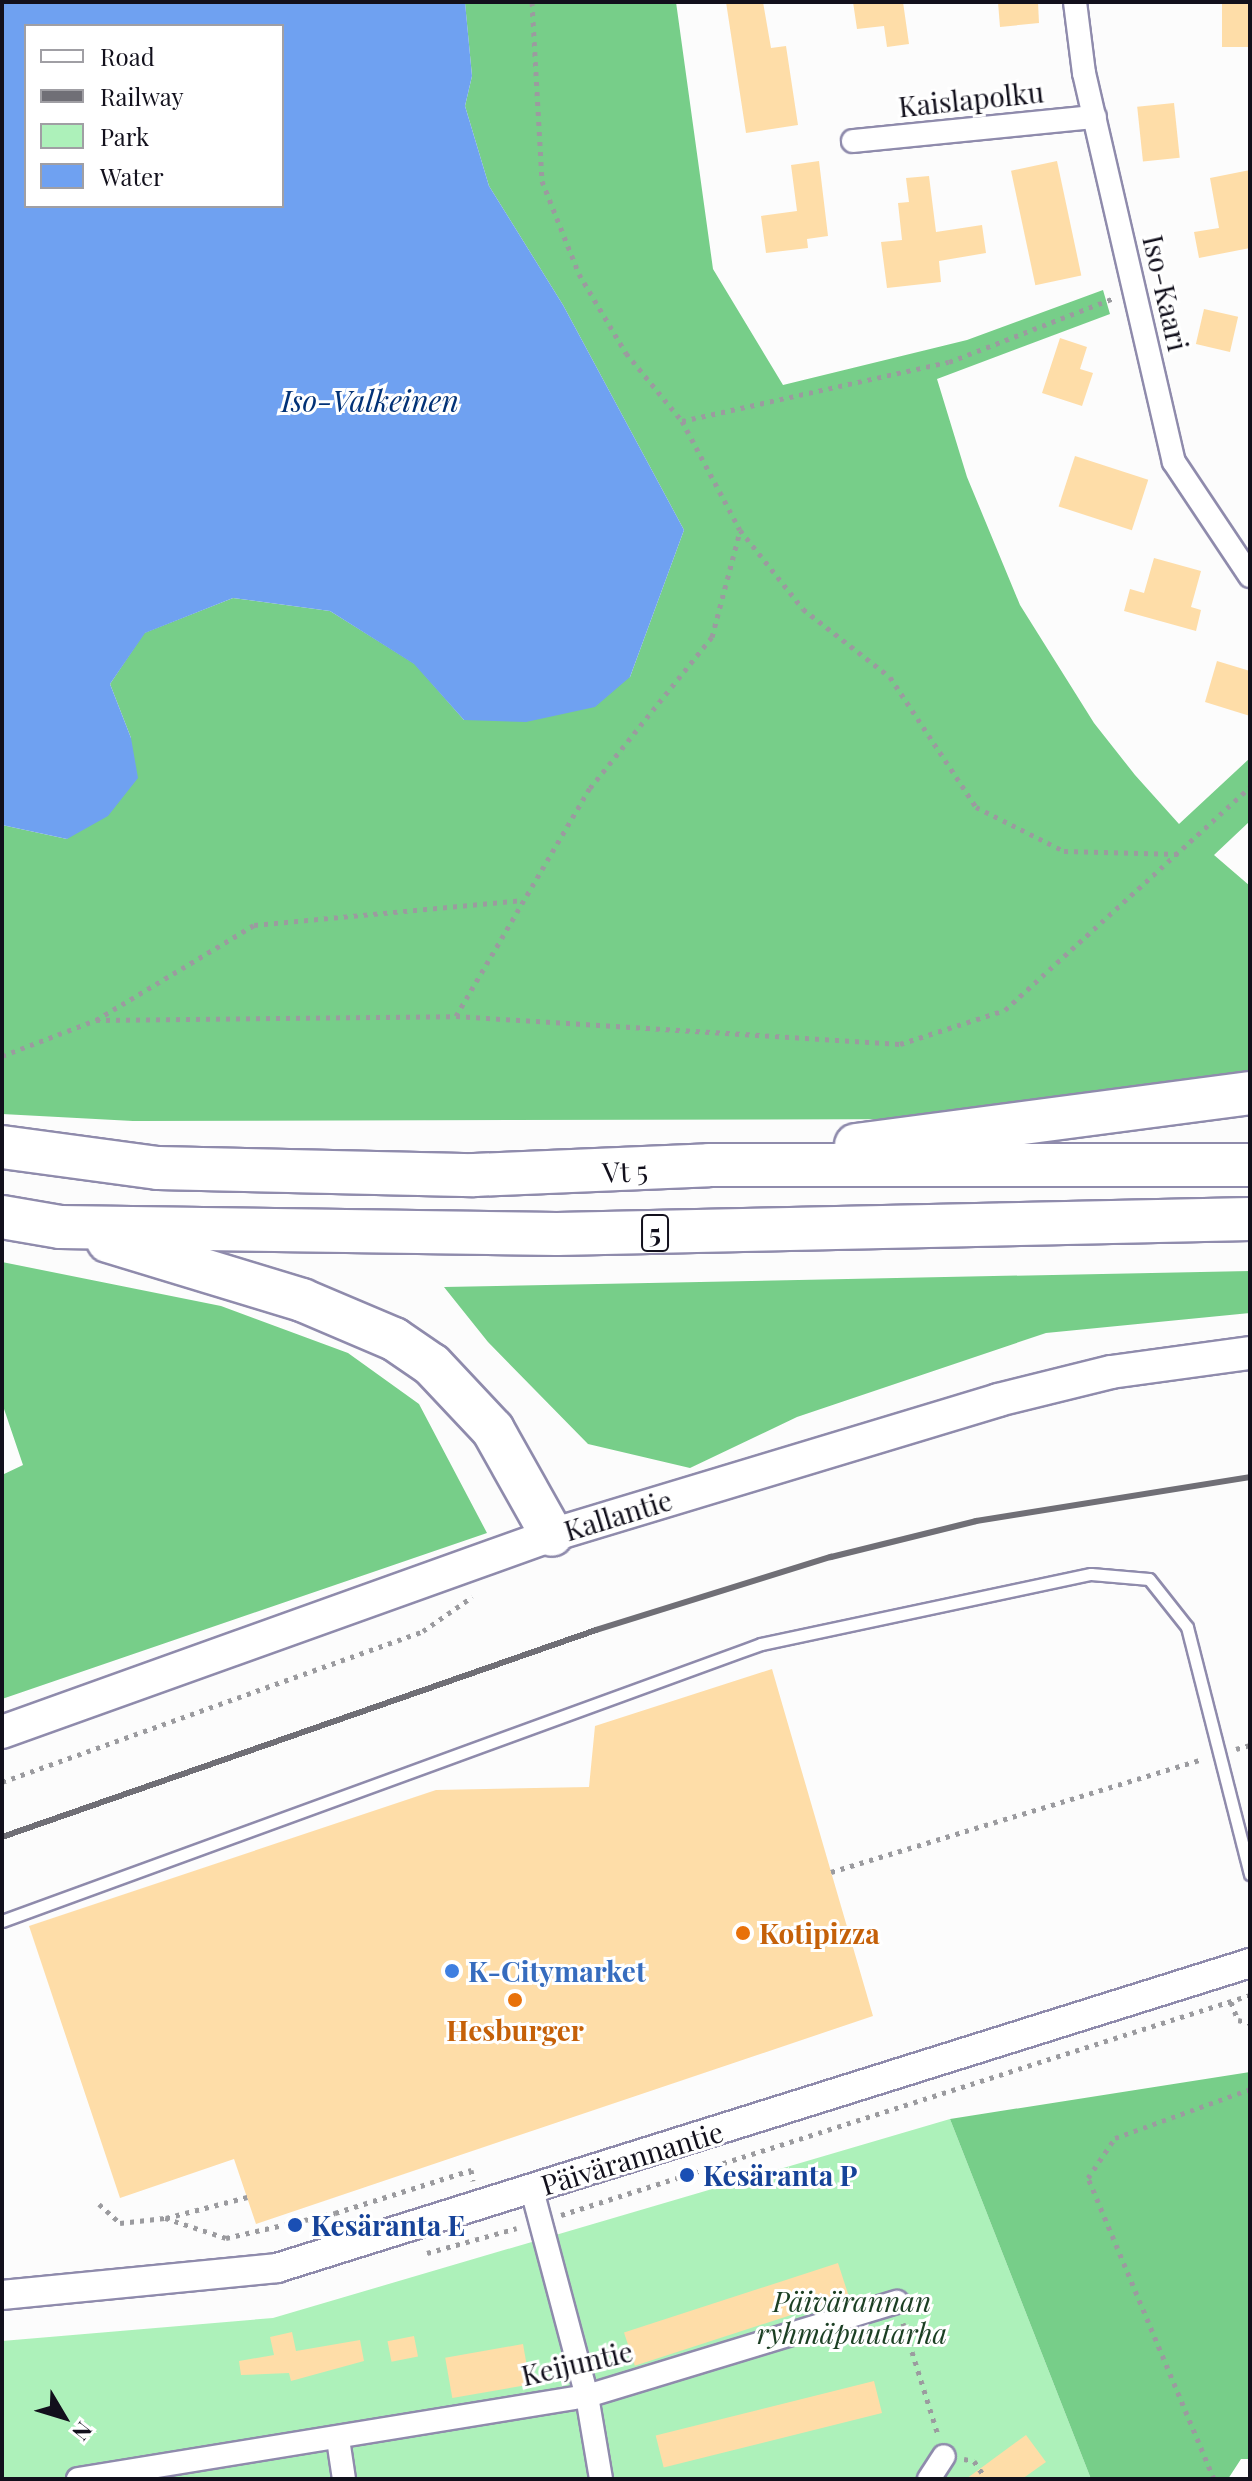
<!DOCTYPE html>
<meta charset="utf-8">
<style>
body{margin:0}
#map{position:relative;width:1252px;height:2481px;overflow:hidden;background:#fcfcfc;font-family:"Playfair Display",serif}
div>[style]{position:absolute}
.green>*{inset:0;background:#adf1ba}
.forest>*{inset:0;background:#77ce89}
.water>*{inset:0;background:#6fa1f1}
.building>*{inset:0;background:#fedda8;transform-origin:0 0}
.path>*{height:5px;margin-top:-2.5px;transform-origin:0;background:repeating-linear-gradient(90deg,#9b9b9f 0 4px,transparent 0 10px)}
.roads{filter:drop-shadow(2px 0 #8f8bac) drop-shadow(-2px 0 #8f8bac) drop-shadow(0 2px #8f8bac) drop-shadow(0 -2px #8f8bac)}
.service>*{height:11px;margin:-5.5px;padding:0 5.5px;transform-origin:5.5px;border-radius:5.5px;background:#fff}
.minor>*{height:22px;margin:-11px;padding:0 11px;transform-origin:11px;border-radius:11px;background:#fff}
.tertiary>*{height:28px;margin:-14px;padding:0 14px;transform-origin:14px;border-radius:14px;background:#fff}
.secondary>*{height:32px;margin:-16px;padding:0 16px;transform-origin:16px;border-radius:16px;background:#fff}
.motorway>*{height:42px;margin:-21px;padding:0 21px;transform-origin:21px;border-radius:21px;background:#fff}
.rail>*{height:6px;margin:-3px;padding:0 3px;transform-origin:3px;border-radius:3px;background:#706f76}
.dots>*{width:22px;height:22px;translate:-50% -50%;box-sizing:border-box;border:4px solid #fff;border-radius:50%}
span{translate:-50% -50%;white-space:nowrap;text-align:center;line-height:1.15;-webkit-text-stroke:6px #fff;paint-order:stroke}
.shield-label span{padding:2px 6px;background:#fff;border:2px solid;border-radius:6px;-webkit-text-stroke-width:0}
.shield-label{font-size:26px;color:#12101c;font-weight:700}
.street-label{font-size:28px;color:#12101c}
.food-label{font-size:28px;color:#c56008;font-weight:700}
.left{translate:0 -50%;text-align:left}
.shop-label{font-size:28px;color:#366cbe;font-weight:700}
.transit-label{font-size:28px;color:#164399;font-weight:700}
.park-label{font-size:28px;color:#1b3f23;font-style:italic}
.water-label{font-size:30px;color:#023277;font-style:italic}
.frame{position:absolute;inset:0;border:4px solid #12101c;pointer-events:none}
.legend{position:absolute;left:24px;top:24px;width:260px;height:184px;box-sizing:border-box;background:#fff;border:2px solid #a09fa4;margin:0;padding:10px 14px;list-style:none;font-size:24px;color:#12101c}
.legend li{display:flex;align-items:center;gap:16px;height:40px}
.legend b{width:40px;border:2px solid #a09fa4}
.north{position:absolute;left:24px;top:2377px;width:80px;height:80px;-webkit-text-stroke:6px #fff;paint-order:stroke;rotate:128deg;font-size:22px;font-weight:700;line-height:32px;text-align:center;color:#12101c}
.north::after{content:'';display:block;margin:auto;width:28px;height:36px;background:#12101c;clip-path:polygon(50% 0,100% 100%,50% 72%,0 100%)}
</style>
<div id="map">
<div class="green">
<i style="clip-path:polygon(950px 2119px,1091px 2479px,2px 2479px,2px 2341px,273px 2318px)"></i>
</div>
<div class="forest">
<i style="clip-path:polygon(676px 2px,713px 269px,783px 385px,967px 340px,1103px 290px,1110px 314px,937px 379px,967px 477px,1020px 605px,1094px 723px,1135px 775px,1179px 824px,1250px 758px,1250px 821px,1214px 855px,1250px 886px,1250px 1073px,934px 1119px,133px 1121px,2px 1114px,2px 825px,67px 839px,131px 738px,110px 684px,144px 633px,233px 598px,330px 611px,415px 664px,464px 720px,630px 677px,684px 530px,563px 305px,489px 186px,465px 106px,472px 76px,465px 3px)"></i>
<i style="clip-path:polygon(2px 1262px,221px 1306px,348px 1353px,419px 1404px,487px 1533px,2px 1699px,2px 1475px,23px 1465px,2px 1403px)"></i>
<i style="clip-path:polygon(1250px 1271px,1250px 1313px,1046px 1333px,797px 1417px,690px 1468px,588px 1444px,488px 1342px,444px 1287px)"></i>
<i style="clip-path:polygon(1250px 2072px,1250px 2459px,1241px 2459px,1228px 2479px,1091px 2479px,950px 2119px)"></i>
</div>
<div class="water">
<i style="clip-path:polygon(evenodd,2px 2px,465px 2px,472px 76px,465px 106px,489px 186px,563px 305px,684px 530px,630px 677px,595px 707px,526px 722px,464px 720px,414px 664px,330px 611px,233px 598px,145px 633px,110px 684px,131px 738px,138px 778px,108px 816px,67px 839px,2px 825px,2px 2px,26px 26px,282px 26px,282px 206px,26px 206px,26px 26px)"></i>
</div>
<div class="building">
<i style="clip-path:polygon(726px 2px,763px 2px,771px 48px,786px 46px,798px 125px,746px 133px)"></i>
<i style="clip-path:polygon(853px 2px,903px 2px,909px 44px,887px 47px,884px 26px,857px 29px)"></i>
<i style="clip-path:polygon(998px 2px,1038px 2px,1039px 23px,1000px 27px)"></i>
<i style="left:1222px;top:2px;width:28px;height:45px"></i>
<i style="left:1174px;top:103px;width:55px;height:37px;rotate:84deg"></i>
<i style="clip-path:polygon(819px 161px,828px 236px,807px 239px,808px 248px,766px 253px,761px 216px,797px 211px,791px 165px)"></i>
<i style="left:1057px;top:161px;width:117px;height:47px;rotate:78deg"></i>
<i style="clip-path:polygon(1250px 170px,1250px 248px,1199px 258px,1194px 232px,1219px 228px,1210px 178px)"></i>
<i style="clip-path:polygon(929px 176px,936px 232px,982px 225px,986px 253px,939px 261px,941px 282px,887px 288px,881px 242px,902px 240px,898px 203px,909px 202px,906px 178px)"></i>
<i style="left:1204px;top:309px;width:35px;height:36px;rotate:13deg"></i>
<i style="clip-path:polygon(1060px 338px,1087px 347px,1080px 369px,1093px 373px,1082px 406px,1042px 393px)"></i>
<i style="left:1075px;top:456px;width:77px;height:53px;rotate:18deg"></i>
<i style="clip-path:polygon(1154px 558px,1201px 571px,1191px 607px,1201px 610px,1196px 631px,1124px 611px,1130px 589px,1144px 593px)"></i>
<i style="clip-path:polygon(1217px 661px,1250px 671px,1250px 716px,1205px 702px)"></i>
<i style="clip-path:polygon(772px 1669px,873px 2016px,256px 2224px,234px 2159px,120px 2198px,29px 1926px,436px 1790px,589px 1787px,595px 1726px)"></i>
<i style="left:838px;top:2263px;width:35px;height:225px;rotate:72deg"></i>
<i style="clip-path:polygon(292px 2332px,296px 2351px,360px 2340px,364px 2361px,291px 2381px,289px 2373px,241px 2375px,239px 2361px,274px 2355px,270px 2337px)"></i>
<i style="left:414px;top:2336px;width:21px;height:27px;rotate:79deg"></i>
<i style="left:523px;top:2344px;width:41px;height:79px;rotate:80deg"></i>
<i style="left:874px;top:2381px;width:33px;height:225px;rotate:76deg"></i>
<i style="clip-path:polygon(1026px 2435px,1046px 2462px,1022px 2479px,966px 2479px)"></i>
</div>
<div class="path">
<i style="left:532px;top:2px;width:179px;rotate:86.8deg"></i>
<i style="left:542px;top:181px;width:100px;rotate:68.3deg"></i>
<i style="left:579px;top:274px;width:92px;rotate:59.3deg"></i>
<i style="left:626px;top:353px;width:88px;rotate:50.5deg"></i>
<i style="left:682px;top:421px;width:123px;rotate:62deg"></i>
<i style="left:740px;top:530px;width:101px;rotate:51.4deg"></i>
<i style="left:803px;top:609px;width:110px;rotate:38deg"></i>
<i style="left:890px;top:677px;width:156px;rotate:56.5deg"></i>
<i style="left:976px;top:807px;width:98px;rotate:26.6deg"></i>
<i style="left:1064px;top:851px;width:115px;rotate:1.5deg"></i>
<i style="left:682px;top:421px;width:273px;rotate:-12.5deg"></i>
<i style="left:949px;top:362px;width:177px;rotate:-21.2deg"></i>
<i style="left:456px;top:1016px;width:264px;rotate:-59.6deg"></i>
<i style="left:590px;top:788px;width:194px;rotate:-51.1deg"></i>
<i style="left:712px;top:637px;width:110px;rotate:-75.2deg"></i>
<i style="left:96px;top:1020px;width:184px;rotate:-31deg"></i>
<i style="left:254px;top:925px;width:270px;rotate:-5.3deg"></i>
<i style="left:2px;top:1056px;width:101px;rotate:-21deg"></i>
<i style="left:96px;top:1020px;width:360px;rotate:-0.6deg"></i>
<i style="left:456px;top:1016px;width:445px;rotate:3.6deg"></i>
<i style="left:900px;top:1044px;width:110px;rotate:-17.9deg"></i>
<i style="left:1005px;top:1010px;width:331px;rotate:-42.3deg"></i>
<i style="left:1236px;top:1749px;width:15px;rotate:-16deg"></i>
<i style="left:2px;top:1782px;width:447px;rotate:-19.7deg"></i>
<i style="left:423px;top:1631px;width:60px;rotate:-34.8deg"></i>
<i style="left:831px;top:1872px;width:389px;rotate:-16.9deg"></i>
<i style="left:1231px;top:2002px;width:19px;rotate:69deg"></i>
<i style="left:1238px;top:2020px;width:12px;rotate:14deg"></i>
<i style="left:99px;top:2204px;width:28px;rotate:42deg"></i>
<i style="left:120px;top:2223px;width:45px;rotate:-6.3deg"></i>
<i style="left:165px;top:2218px;width:64px;rotate:18.2deg"></i>
<i style="left:226px;top:2238px;width:112px;rotate:-12.9deg"></i>
<i style="left:335px;top:2213px;width:143px;rotate:-17.5deg"></i>
<i style="left:471px;top:2170px;width:11px;rotate:80deg"></i>
<i style="left:561px;top:2215px;width:723px;rotate:-17.71deg"></i>
<i style="left:166px;top:2218px;width:84px;rotate:-14.5deg"></i>
<i style="left:427px;top:2253px;width:93px;rotate:-15.5deg"></i>
<i style="left:903px;top:2323px;width:117px;rotate:72.6deg"></i>
<i style="left:964px;top:2459px;width:10px;rotate:11deg"></i>
<i style="left:974px;top:2461px;width:22px;rotate:56deg"></i>
<i style="left:1214px;top:2479px;width:326px;rotate:-112.7deg"></i>
<i style="left:1088px;top:2178px;width:48px;rotate:-56deg"></i>
<i style="left:1115px;top:2138px;width:144px;rotate:-19.9deg"></i>
</div>
<div class="roads">
<div class="service">
<i style="left:2px;top:1921px;width:808px;rotate:-20.05deg"></i>
<i style="left:761px;top:1644px;width:337px;rotate:-12deg"></i>
<i style="left:1091px;top:1574px;width:58px;rotate:4.9deg"></i>
<i style="left:1149px;top:1579px;width:61px;rotate:51.6deg"></i>
<i style="left:1187px;top:1627px;width:255px;rotate:75.7deg"></i>
</div>
<div class="minor">
<i style="left:1075px;top:2px;width:72px;rotate:82.8deg"></i>
<i style="left:1084px;top:73px;width:399px;rotate:77deg"></i>
<i style="left:1174px;top:462px;width:137px;rotate:56.3deg"></i>
<i style="left:853px;top:141px;width:243px;rotate:-5.7deg"></i>
<i style="left:532px;top:2190px;width:213px;rotate:75.1deg"></i>
<i style="left:587px;top:2396px;width:84px;rotate:80.4deg"></i>
<i style="left:338px;top:2439px;width:40px;rotate:81.5deg"></i>
<i style="left:78px;top:2479px;width:516px;rotate:-9.26deg"></i>
<i style="left:587px;top:2396px;width:324px;rotate:-16.9deg"></i>
<i style="left:929px;top:2479px;width:27px;rotate:-57deg"></i>
</div>
<div class="tertiary">
<i style="left:2px;top:2295px;width:276px;rotate:-5.6deg"></i>
<i style="left:277px;top:2268px;width:1020px;rotate:-17.4deg"></i>
</div>
<div class="secondary">
<i style="left:2px;top:1732px;width:584px;rotate:-19.71deg"></i>
<i style="left:552px;top:1535px;width:466px;rotate:-16.8deg"></i>
<i style="left:998px;top:1400px;width:116px;rotate:-13.9deg"></i>
<i style="left:1111px;top:1372px;width:140px;rotate:-7.8deg"></i>
</div>
<div class="motorway">
<i style="left:856px;top:1145px;width:397px;rotate:-7.5deg"></i>
<i style="left:2px;top:1147px;width:157px;rotate:7.7deg"></i>
<i style="left:158px;top:1168px;width:316px;rotate:1.3deg"></i>
<i style="left:474px;top:1175px;width:235px;rotate:-2.4deg"></i>
<i style="left:709px;top:1165px;width:541px"></i>
<i style="left:2px;top:1217px;width:59px;rotate:9.8deg"></i>
<i style="left:60px;top:1227px;width:497px;rotate:0.8deg"></i>
<i style="left:557px;top:1234px;width:693px;rotate:-1.24deg"></i>
<i style="left:108px;top:1241px;width:203px;rotate:16.9deg"></i>
<i style="left:302px;top:1300px;width:100px;rotate:23deg"></i>
<i style="left:394px;top:1339px;width:46px;rotate:34.4deg"></i>
<i style="left:432px;top:1365px;width:89px;rotate:46.8deg"></i>
<i style="left:493px;top:1430px;width:120px;rotate:60.7deg"></i>
</div>
</div>
<div class="rail">
<i style="left:2px;top:1837px;width:629px;rotate:-19.21deg"></i>
<i style="left:596px;top:1630px;width:246px;rotate:-17.3deg"></i>
<i style="left:831px;top:1557px;width:149px;rotate:-13.9deg"></i>
<i style="left:976px;top:1521px;width:278px;rotate:-9.1deg"></i>
</div>
<div class="dots">
<i style="left:743px;top:1933px;background:#e8710a"></i>
<i style="left:452px;top:1971px;background:#3f7fe0"></i>
<i style="left:515px;top:2000px;background:#e8710a"></i>
<i style="left:687px;top:2175px;background:#1a4fb4"></i>
<i style="left:295px;top:2225px;background:#1a4fb4"></i>
</div>
<div class="shield-label">
<span style="left:655px;top:1233px">5</span>
</div>
<div class="street-label">
<span style="left:971px;top:99px;rotate:-6deg">Kaislapolku</span>
<span style="left:1166px;top:293px;rotate:77deg">Iso-Kaari</span>
<span style="left:625px;top:1171px;rotate:-3deg">Vt 5</span>
<span style="left:618px;top:1515px;rotate:-17deg">Kallantie</span>
<span style="left:632px;top:2158px;rotate:-17deg">Päivärannantie</span>
<span style="left:577px;top:2363px;rotate:-13deg">Keijuntie</span>
</div>
<div class="food-label">
<span class="left" style="left:759px;top:1933px">Kotipizza</span>
<span style="left:515px;top:2030px">Hesburger</span>
</div>
<div class="shop-label">
<span class="left" style="left:468px;top:1971px">K-Citymarket</span>
</div>
<div class="transit-label">
<span class="left" style="left:703px;top:2175px">Kesäranta P</span>
<span class="left" style="left:311px;top:2225px">Kesäranta E</span>
</div>
<div class="park-label">
<span style="left:852px;top:2317px">Päivärannan<br>ryhmäpuutarha</span>
</div>
<div class="water-label">
<span style="left:370px;top:400px">Iso-Valkeinen</span>
</div>
<div class="frame"></div>
<ul class="legend">
<li><b style="height:10px;background:#fff"></b>Road</li>
<li><b style="height:10px;background:#706f76"></b>Railway</li>
<li><b style="height:22px;background:#adf1ba"></b>Park</li>
<li><b style="height:22px;background:#6fa1f1"></b>Water</li>
</ul>
<div class="north">N</div>
</div>
